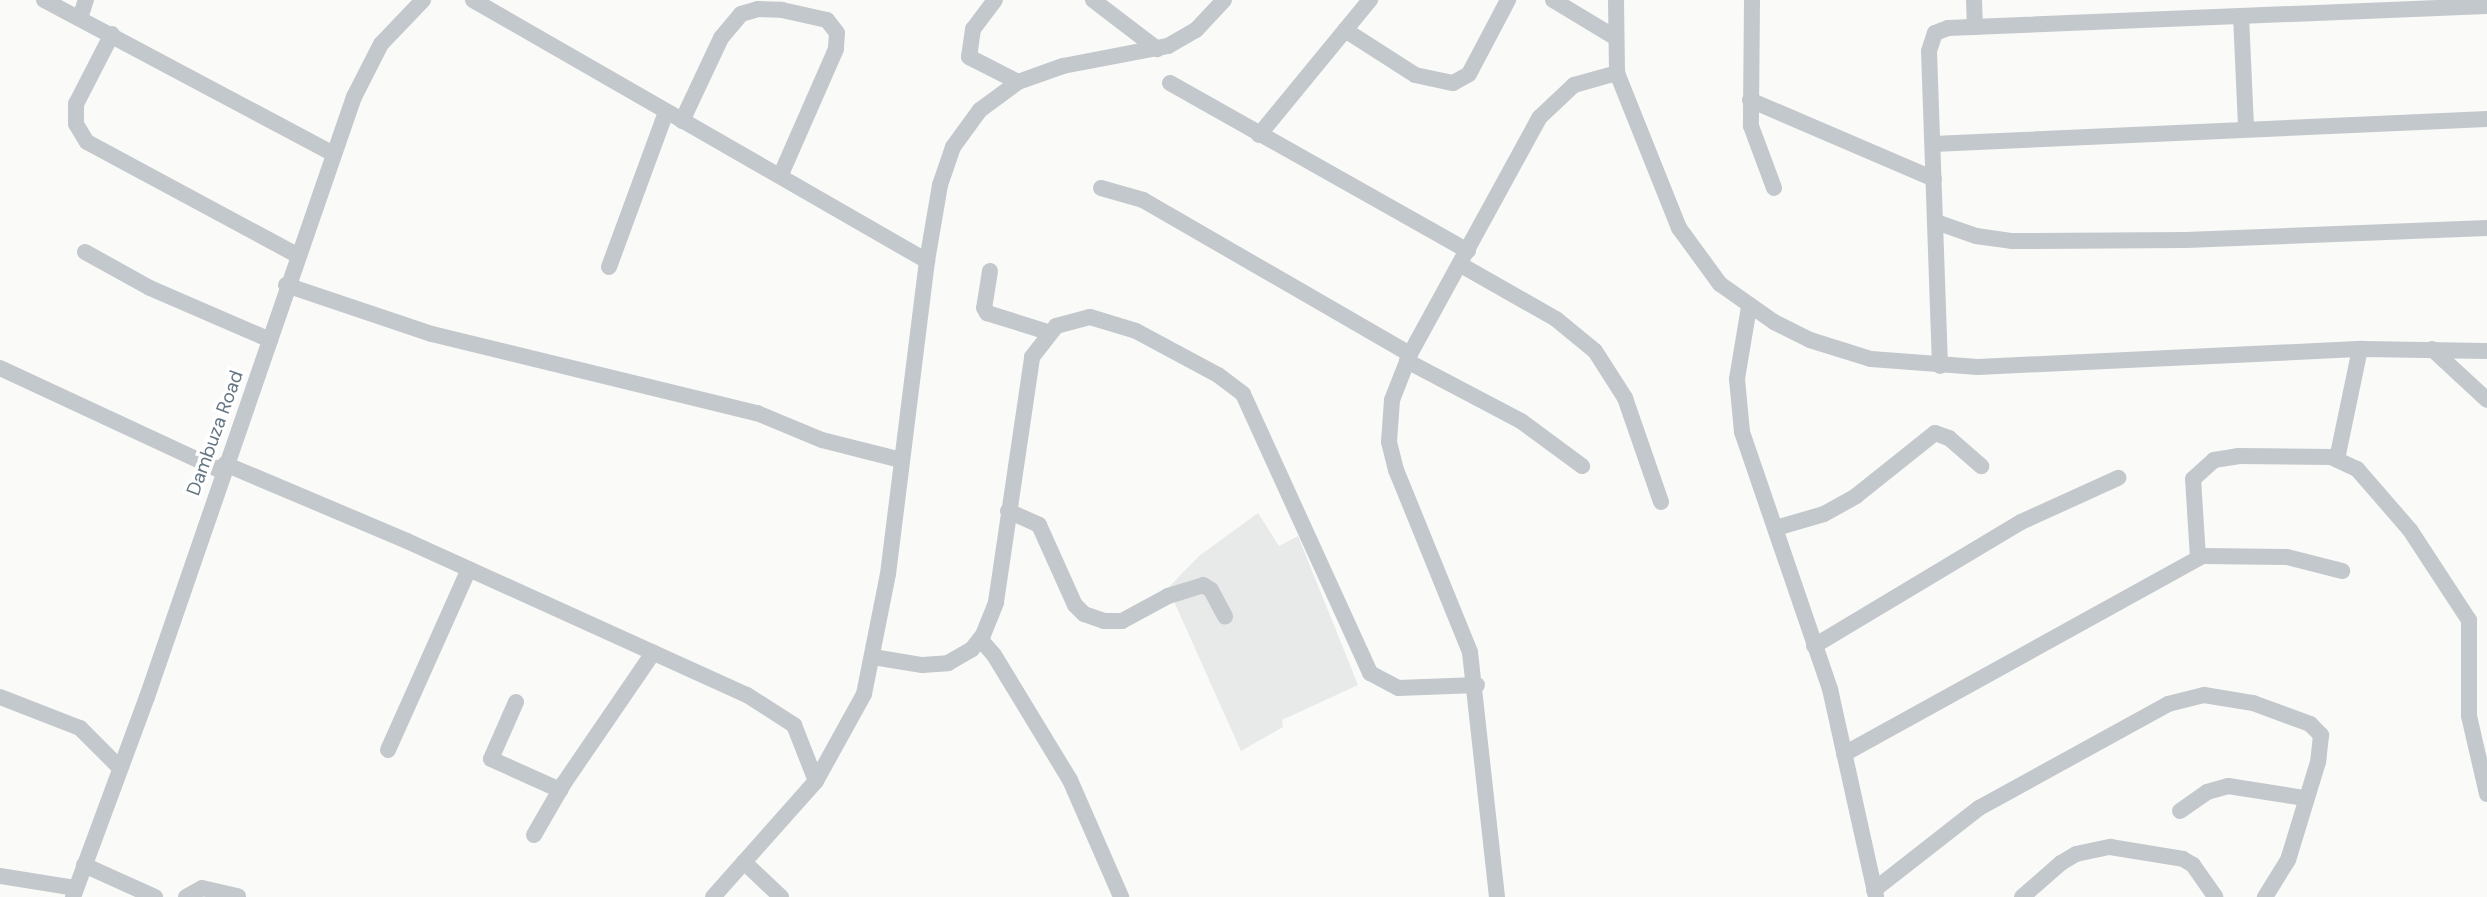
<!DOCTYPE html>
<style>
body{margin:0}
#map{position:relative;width:2487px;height:897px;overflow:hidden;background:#fafaf8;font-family:"DM Sans",sans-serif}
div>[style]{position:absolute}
.built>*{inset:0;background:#e8e9e9}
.minor>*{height:16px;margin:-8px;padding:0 8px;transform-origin:8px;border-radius:8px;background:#c3c8cc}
span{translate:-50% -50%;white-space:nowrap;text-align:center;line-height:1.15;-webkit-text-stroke:7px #fff;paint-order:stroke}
.street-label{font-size:19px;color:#657683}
</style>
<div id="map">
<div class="built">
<i style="clip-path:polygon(1258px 513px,1279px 546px,1298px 536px,1358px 685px,1282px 720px,1283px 727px,1241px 751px,1168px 588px,1199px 556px)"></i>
</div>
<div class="minor">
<i style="left:44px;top:0;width:328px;rotate:28deg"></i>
<i style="left:473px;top:0;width:524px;rotate:29.89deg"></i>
<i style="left:995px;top:0;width:36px;rotate:127deg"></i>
<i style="left:973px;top:29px;width:28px;rotate:98deg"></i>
<i style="left:969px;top:57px;width:55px;rotate:27deg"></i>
<i style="left:1093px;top:0;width:81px;rotate:37.4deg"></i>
<i style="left:1553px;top:0;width:70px;rotate:31deg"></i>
<i style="left:1616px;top:0;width:73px;rotate:89.2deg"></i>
<i style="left:1617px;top:73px;width:167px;rotate:68.2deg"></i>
<i style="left:1679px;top:228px;width:69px;rotate:53.8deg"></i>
<i style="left:1720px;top:284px;width:66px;rotate:35.1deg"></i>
<i style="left:1774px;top:322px;width:40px;rotate:26.6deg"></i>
<i style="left:1810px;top:340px;width:64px;rotate:17.3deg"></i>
<i style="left:1871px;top:359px;width:107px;rotate:4.3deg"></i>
<i style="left:1978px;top:367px;width:385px;rotate:-2.7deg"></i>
<i style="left:2363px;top:349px;width:124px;rotate:0.9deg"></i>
<i style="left:1752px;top:0;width:126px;rotate:90.5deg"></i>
<i style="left:1751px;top:126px;width:66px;rotate:69.6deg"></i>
<i style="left:1974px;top:0;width:27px;rotate:88deg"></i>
<i style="left:2241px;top:16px;width:111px;rotate:87.4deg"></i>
<i style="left:80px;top:18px;width:19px;rotate:-72deg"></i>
<i style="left:1345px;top:30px;width:83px;rotate:32.7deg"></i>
<i style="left:1415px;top:75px;width:39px;rotate:12deg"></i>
<i style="left:1453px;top:83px;width:18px;rotate:-29deg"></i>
<i style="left:1469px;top:74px;width:84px;rotate:-62.2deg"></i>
<i style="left:112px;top:34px;width:79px;rotate:117.2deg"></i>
<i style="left:76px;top:104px;width:20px;rotate:90deg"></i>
<i style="left:76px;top:124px;width:21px;rotate:59deg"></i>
<i style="left:87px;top:142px;width:238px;rotate:28.3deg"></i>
<i style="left:1170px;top:83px;width:342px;rotate:29.4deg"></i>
<i style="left:1750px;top:100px;width:200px;rotate:23.2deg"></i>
<i style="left:682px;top:121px;width:92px;rotate:-64.8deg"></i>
<i style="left:721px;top:38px;width:31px;rotate:-50deg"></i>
<i style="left:741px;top:14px;width:18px;rotate:-16deg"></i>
<i style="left:758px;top:9px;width:24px;rotate:2deg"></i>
<i style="left:782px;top:10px;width:46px;rotate:12.5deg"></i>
<i style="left:827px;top:20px;width:16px;rotate:52deg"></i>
<i style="left:837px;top:33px;width:16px;rotate:94deg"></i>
<i style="left:836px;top:49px;width:137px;rotate:113.7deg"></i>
<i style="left:1259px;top:135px;width:175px;rotate:-50.6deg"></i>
<i style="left:1933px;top:144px;width:555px;rotate:-2.58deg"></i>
<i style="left:1101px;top:188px;width:44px;rotate:15.9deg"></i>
<i style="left:1143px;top:200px;width:308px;rotate:30deg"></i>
<i style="left:1936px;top:222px;width:42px;rotate:19.3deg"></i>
<i style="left:1976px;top:236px;width:37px;rotate:8deg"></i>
<i style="left:2013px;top:241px;width:173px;rotate:-0.3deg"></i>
<i style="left:2186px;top:240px;width:301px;rotate:-2.3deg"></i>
<i style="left:85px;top:252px;width:74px;rotate:29deg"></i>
<i style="left:150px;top:288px;width:131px;rotate:23.4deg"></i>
<i style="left:1461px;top:265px;width:109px;rotate:29.6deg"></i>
<i style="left:1556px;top:319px;width:50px;rotate:39.4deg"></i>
<i style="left:1595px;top:351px;width:56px;rotate:57.4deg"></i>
<i style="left:1625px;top:398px;width:110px;rotate:70.9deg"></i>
<i style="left:609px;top:267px;width:165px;rotate:-69.8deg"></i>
<i style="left:990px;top:271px;width:37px;rotate:99deg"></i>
<i style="left:984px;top:308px;width:6px;rotate:59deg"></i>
<i style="left:987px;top:313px;width:64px;rotate:17.3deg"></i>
<i style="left:286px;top:285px;width:154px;rotate:18.6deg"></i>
<i style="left:432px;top:334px;width:334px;rotate:13.7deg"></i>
<i style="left:757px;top:413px;width:70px;rotate:22.6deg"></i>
<i style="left:822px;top:440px;width:81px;rotate:14.2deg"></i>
<i style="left:1749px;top:307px;width:73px;rotate:99.5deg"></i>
<i style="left:1737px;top:379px;width:53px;rotate:84.6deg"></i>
<i style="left:1742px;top:432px;width:272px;rotate:71.1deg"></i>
<i style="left:1830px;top:689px;width:213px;rotate:77.5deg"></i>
<i style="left:2432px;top:349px;width:75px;rotate:42.8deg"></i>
<i style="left:1407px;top:361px;width:129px;rotate:27.8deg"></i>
<i style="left:1521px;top:421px;width:76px;rotate:36.4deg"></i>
<i style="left:1940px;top:366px;width:315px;rotate:-92deg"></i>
<i style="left:1929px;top:51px;width:19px;rotate:-72deg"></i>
<i style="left:1935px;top:33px;width:14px;rotate:-21deg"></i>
<i style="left:1948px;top:28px;width:539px;rotate:-2.34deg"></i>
<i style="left:0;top:368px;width:245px;rotate:24.9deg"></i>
<i style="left:2337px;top:459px;width:112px;rotate:-78.2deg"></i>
<i style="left:225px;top:464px;width:198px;rotate:22.9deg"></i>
<i style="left:407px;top:541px;width:373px;rotate:24.4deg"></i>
<i style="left:747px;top:695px;width:56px;rotate:32.6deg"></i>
<i style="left:794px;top:725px;width:60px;rotate:68.6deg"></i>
<i style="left:1008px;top:511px;width:34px;rotate:24deg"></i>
<i style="left:1039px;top:525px;width:88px;rotate:65.8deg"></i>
<i style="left:1075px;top:605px;width:13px;rotate:45deg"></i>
<i style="left:1084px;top:614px;width:21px;rotate:19deg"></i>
<i style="left:1104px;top:621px;width:18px"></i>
<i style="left:1122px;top:621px;width:52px;rotate:-28.5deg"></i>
<i style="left:1168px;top:596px;width:37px;rotate:-17deg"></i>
<i style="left:1203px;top:585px;width:9px;rotate:32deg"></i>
<i style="left:1211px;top:590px;width:30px;rotate:62deg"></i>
<i style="left:1776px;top:528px;width:50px;rotate:-16.3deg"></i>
<i style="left:1824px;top:514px;width:37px;rotate:-29deg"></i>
<i style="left:1856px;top:496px;width:101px;rotate:-38.6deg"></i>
<i style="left:1935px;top:433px;width:15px;rotate:20deg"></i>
<i style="left:1949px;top:438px;width:43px;rotate:41.2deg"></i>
<i style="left:2198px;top:558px;width:79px;rotate:-93.6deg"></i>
<i style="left:2193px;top:479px;width:28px;rotate:-42deg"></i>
<i style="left:2214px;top:460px;width:24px;rotate:-9deg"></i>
<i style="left:2238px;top:456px;width:93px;rotate:0.6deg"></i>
<i style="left:2331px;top:457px;width:29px;rotate:25deg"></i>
<i style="left:2357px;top:469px;width:81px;rotate:49deg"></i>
<i style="left:2410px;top:530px;width:108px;rotate:56.8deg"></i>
<i style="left:2469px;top:620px;width:96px;rotate:90deg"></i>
<i style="left:2469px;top:716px;width:80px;rotate:77deg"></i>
<i style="left:980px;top:639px;width:21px;rotate:49deg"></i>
<i style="left:994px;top:655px;width:146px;rotate:58.7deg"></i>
<i style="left:1070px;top:780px;width:128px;rotate:66.4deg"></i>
<i style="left:1814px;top:646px;width:241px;rotate:-30.9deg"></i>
<i style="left:2021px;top:522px;width:107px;rotate:-24.4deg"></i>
<i style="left:873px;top:657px;width:50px;rotate:9.3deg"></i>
<i style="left:922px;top:665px;width:26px;rotate:-4deg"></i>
<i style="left:948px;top:663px;width:28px;rotate:-30deg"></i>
<i style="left:972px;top:649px;width:18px;rotate:-52deg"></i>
<i style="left:983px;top:635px;width:35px;rotate:-68deg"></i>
<i style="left:996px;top:602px;width:248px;rotate:-81.6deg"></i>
<i style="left:1032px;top:357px;width:39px;rotate:-52deg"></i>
<i style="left:1056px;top:326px;width:35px;rotate:-15deg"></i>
<i style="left:1090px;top:317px;width:48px;rotate:16.9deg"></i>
<i style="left:1136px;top:331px;width:93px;rotate:28.2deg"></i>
<i style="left:1218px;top:375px;width:31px;rotate:37deg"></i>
<i style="left:1243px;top:394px;width:307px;rotate:65.5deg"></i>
<i style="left:1370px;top:673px;width:32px;rotate:28deg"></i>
<i style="left:1398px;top:688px;width:79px;rotate:-2.2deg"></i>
<i style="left:0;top:697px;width:86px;rotate:21.2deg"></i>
<i style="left:80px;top:728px;width:57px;rotate:45deg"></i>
<i style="left:516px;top:702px;width:62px;rotate:113.7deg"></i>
<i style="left:491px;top:759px;width:76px;rotate:24.2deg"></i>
<i style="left:388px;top:750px;width:198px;rotate:-65.9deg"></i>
<i style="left:1844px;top:754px;width:409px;rotate:-28.9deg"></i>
<i style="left:2202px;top:556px;width:85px;rotate:0.7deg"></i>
<i style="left:2287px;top:557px;width:57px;rotate:14.3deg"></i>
<i style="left:2180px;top:811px;width:33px;rotate:-35deg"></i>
<i style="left:2207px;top:792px;width:22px;rotate:-16deg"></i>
<i style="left:2228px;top:786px;width:78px;rotate:8.9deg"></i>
<i style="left:534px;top:835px;width:60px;rotate:-60deg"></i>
<i style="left:564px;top:783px;width:158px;rotate:-55.6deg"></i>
<i style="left:744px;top:862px;width:51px;rotate:43.4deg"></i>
<i style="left:84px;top:865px;width:78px;rotate:24.3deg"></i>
<i style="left:0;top:876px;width:77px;rotate:9deg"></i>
<i style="left:1874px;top:890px;width:133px;rotate:-38deg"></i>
<i style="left:1979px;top:808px;width:216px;rotate:-28.8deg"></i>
<i style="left:2168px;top:704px;width:37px;rotate:-14deg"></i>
<i style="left:2204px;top:695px;width:50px;rotate:9.3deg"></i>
<i style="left:2253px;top:703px;width:61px;rotate:20.2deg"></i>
<i style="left:2310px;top:724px;width:16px;rotate:45deg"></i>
<i style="left:2321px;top:735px;width:27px;rotate:96deg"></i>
<i style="left:2318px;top:762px;width:102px;rotate:107deg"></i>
<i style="left:2288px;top:860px;width:44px;rotate:121.9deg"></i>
<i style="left:73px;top:897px;width:213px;rotate:-69.7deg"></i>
<i style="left:147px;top:697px;width:635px;rotate:-70.97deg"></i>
<i style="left:354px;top:97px;width:59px;rotate:-63deg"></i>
<i style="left:381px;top:44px;width:61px;rotate:-46.3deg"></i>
<i style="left:186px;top:897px;width:18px;rotate:-29deg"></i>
<i style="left:202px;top:888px;width:37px;rotate:13deg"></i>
<i style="left:713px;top:897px;width:155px;rotate:-48.4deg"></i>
<i style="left:816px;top:781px;width:99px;rotate:-61.1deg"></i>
<i style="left:864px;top:694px;width:122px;rotate:-78.7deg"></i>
<i style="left:888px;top:574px;width:315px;rotate:-82.9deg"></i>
<i style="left:927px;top:261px;width:77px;rotate:-80.3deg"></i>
<i style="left:940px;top:185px;width:40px;rotate:-71.1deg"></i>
<i style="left:953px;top:147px;width:46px;rotate:-53.9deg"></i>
<i style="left:980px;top:110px;width:47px;rotate:-36.4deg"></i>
<i style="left:1018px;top:82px;width:48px;rotate:-19.6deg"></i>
<i style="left:1063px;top:66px;width:107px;rotate:-10.8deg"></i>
<i style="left:1168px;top:46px;width:32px;rotate:-30deg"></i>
<i style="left:1196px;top:30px;width:41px;rotate:-47deg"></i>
<i style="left:1497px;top:897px;width:246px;rotate:-96.3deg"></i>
<i style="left:1470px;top:652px;width:196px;rotate:-112.1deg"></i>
<i style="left:1396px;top:470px;width:29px;rotate:-104deg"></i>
<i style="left:1389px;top:442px;width:42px;rotate:-85.9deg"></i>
<i style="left:1392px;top:400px;width:49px;rotate:-68.6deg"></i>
<i style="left:1410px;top:354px;width:270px;rotate:-61.3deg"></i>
<i style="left:1540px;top:117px;width:47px;rotate:-43.3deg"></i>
<i style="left:1574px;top:85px;width:45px;rotate:-15.6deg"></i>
<i style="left:2022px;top:897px;width:52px;rotate:-41.1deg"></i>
<i style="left:2061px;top:863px;width:17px;rotate:-31deg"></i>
<i style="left:2076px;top:854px;width:35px;rotate:-12deg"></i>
<i style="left:2110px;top:847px;width:74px;rotate:9.3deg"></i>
<i style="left:2183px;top:859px;width:12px;rotate:31deg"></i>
<i style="left:2193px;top:865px;width:39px;rotate:55deg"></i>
</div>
<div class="street-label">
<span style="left:215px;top:433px;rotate:-70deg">Dambuza Road</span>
</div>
</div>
